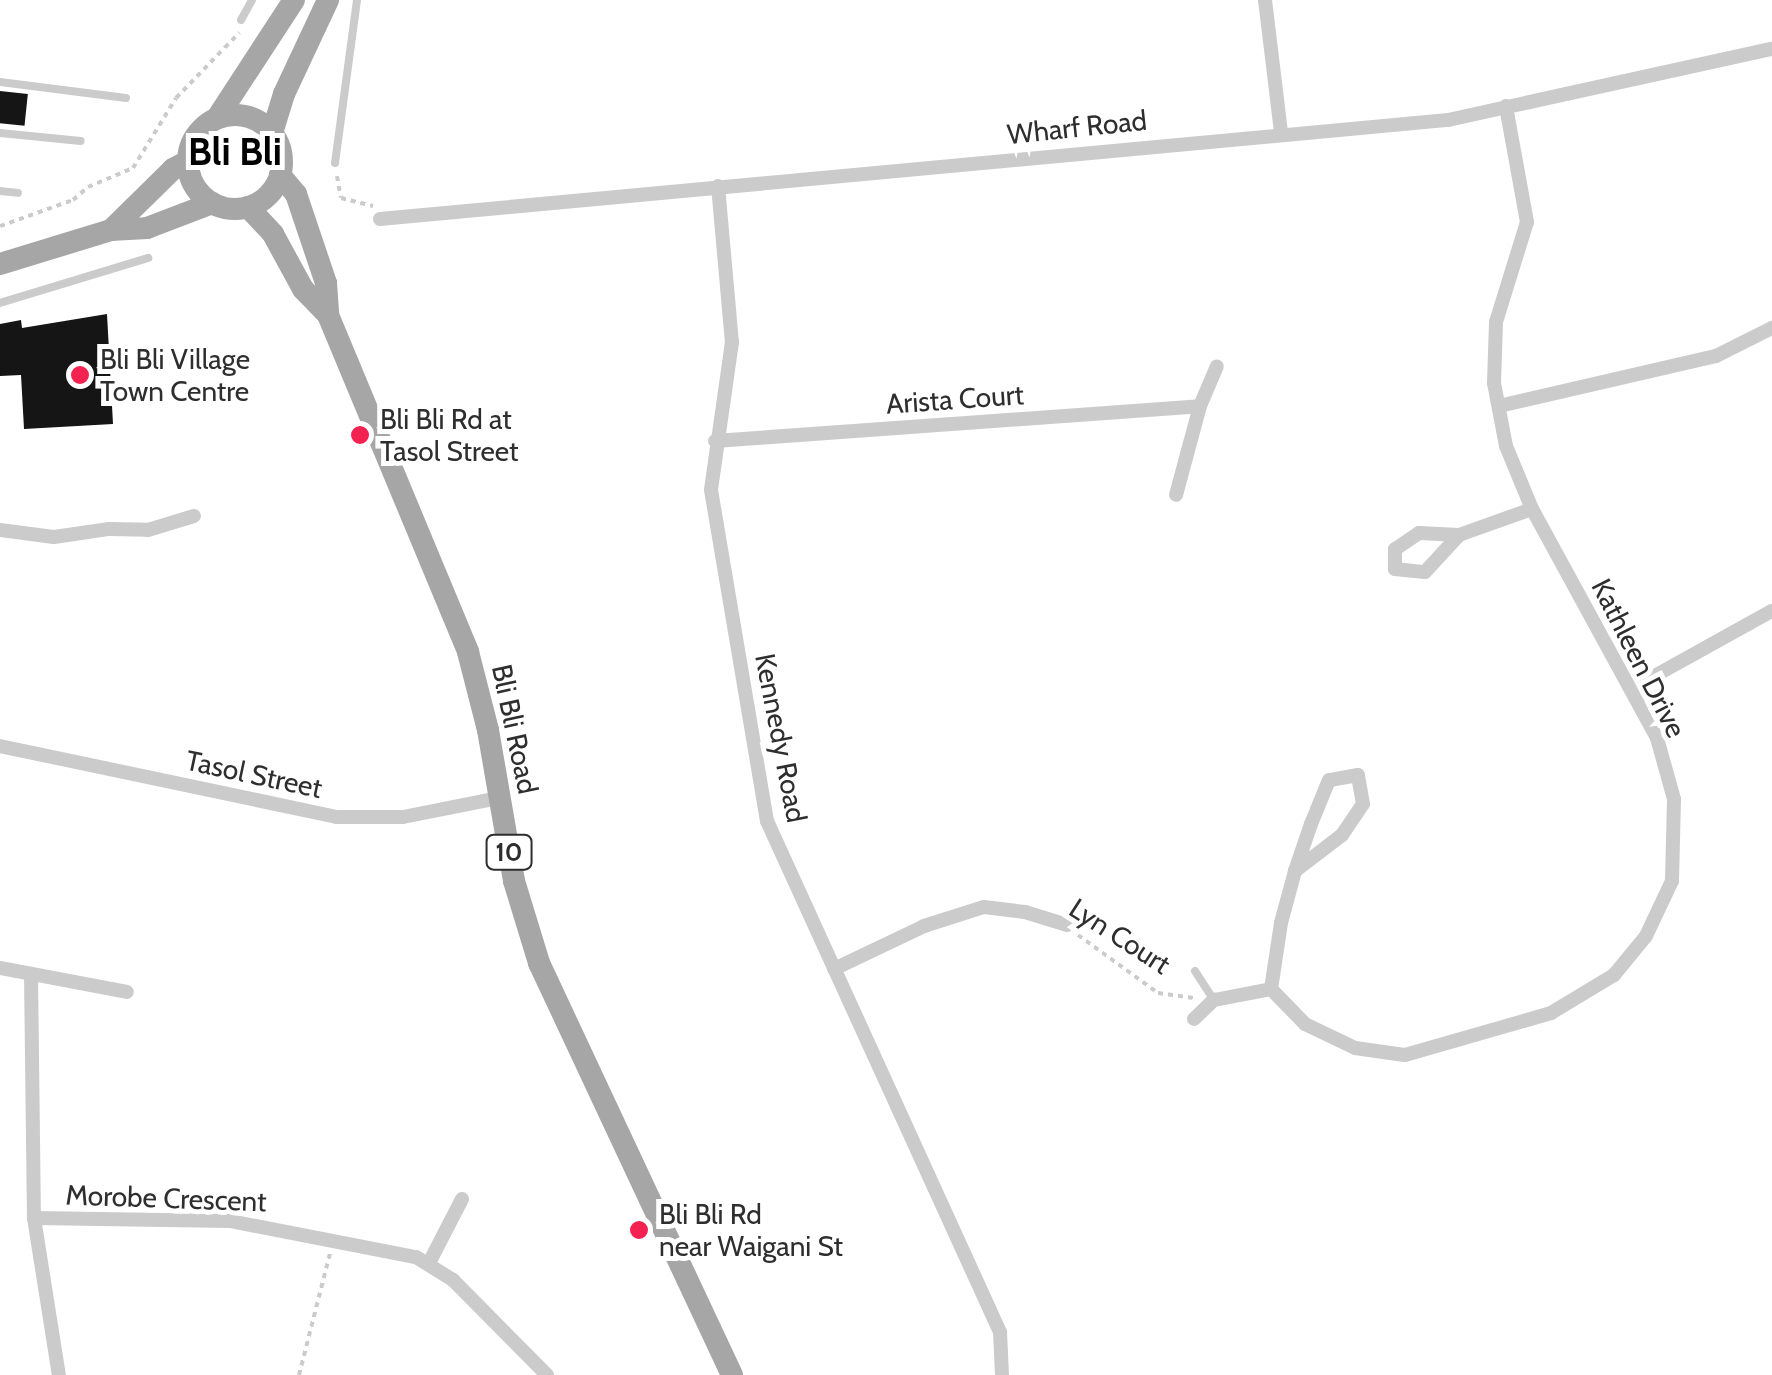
<!DOCTYPE html>
<style>
body{margin:0}
#map{position:relative;width:1772px;height:1375px;overflow:hidden;background:#fff;font-family:Cabin,sans-serif}
div>[style]{position:absolute}
.building>*{inset:0;background:#151515;transform-origin:0 0}
.path>*{height:4px;margin-top:-2px;transform-origin:0;background:repeating-linear-gradient(90deg,#cbcbcb 0 5px,transparent 0 10px)}
.lane>*{height:8px;margin:-4px;padding:0 4px;transform-origin:4px;border-radius:4px;background:#cbcbcb}
.street>*{height:14px;margin:-7px;padding:0 7px;transform-origin:7px;border-radius:7px;background:#cbcbcb}
.primary>*{height:22px;margin:-11px;padding:0 11px;transform-origin:11px;border-radius:11px;background:#a6a6a6}
.primary>.ring{margin:-11px;padding:0;box-sizing:content-box;background:none;border:22px solid #a6a6a6;border-radius:50%}
.dots>*{width:28px;height:28px;translate:-50% -50%;box-sizing:border-box;border:5px solid #fff;border-radius:50%}
span{translate:-50% -50%;white-space:nowrap;text-align:center;line-height:1.15;-webkit-text-stroke:10px #fff;paint-order:stroke}
.shield-label span{padding:2px 8px;background:#fff;border:2px solid;border-radius:8px;-webkit-text-stroke-width:0}
.shield-label{font-size:25px;color:#2e2e2e;font-weight:700}
.street-label{font-size:28px;color:#2e2e2e}
.poi-label{font-size:28px;color:#2e2e2e}
.left{translate:0 -50%;text-align:left}
.district-label{font-size:38px;color:#000;font-weight:700}
</style>
<div id="map">
<div class="building">
<i style="left:0;top:91px;width:28px;height:32px;rotate:6deg"></i>
<i style="clip-path:polygon(107px 314px,113px 424px,24px 429px,21px 375px,0 376px,0 324px,21px 320px,22px 328px)"></i>
</div>
<div class="path">
<i style="left:337px;top:176px;width:22px;rotate:80deg"></i>
<i style="left:341px;top:198px;width:33px;rotate:14deg"></i>
<i style="left:0;top:226px;width:77px;rotate:-19.6deg"></i>
<i style="left:73px;top:200px;width:20px;rotate:-41deg"></i>
<i style="left:88px;top:187px;width:49px;rotate:-22.9deg"></i>
<i style="left:133px;top:168px;width:82px;rotate:-58.4deg"></i>
<i style="left:176px;top:98px;width:91px;rotate:-45.9deg"></i>
<i style="left:1078px;top:935px;width:99px;rotate:35.9deg"></i>
<i style="left:1158px;top:993px;width:36px;rotate:8deg"></i>
<i style="left:299px;top:1375px;width:126px;rotate:-75.7deg"></i>
</div>
<div class="lane">
<i style="left:241px;top:20px;width:23px;rotate:-61deg"></i>
<i style="left:0;top:82px;width:127px;rotate:7.2deg"></i>
<i style="left:0;top:133px;width:81px;rotate:5.6deg"></i>
<i style="left:335px;top:163px;width:164px;rotate:-82.3deg"></i>
<i style="left:0;top:191px;width:18px;rotate:6deg"></i>
<i style="left:0;top:303px;width:155px;rotate:-16.9deg"></i>
<i style="left:1195px;top:971px;width:35px;rotate:57deg"></i>
</div>
<div class="street">
<i style="left:1265px;top:0;width:133px;rotate:83.1deg"></i>
<i style="left:718px;top:186px;width:157px;rotate:84.9deg"></i>
<i style="left:732px;top:342px;width:149px;rotate:98.1deg"></i>
<i style="left:711px;top:490px;width:336px;rotate:80.4deg"></i>
<i style="left:767px;top:821px;width:562px;rotate:65.49deg"></i>
<i style="left:1000px;top:1332px;width:43px;rotate:87.3deg"></i>
<i style="left:380px;top:219px;width:1073px;rotate:-5.3deg"></i>
<i style="left:1448px;top:120px;width:332px;rotate:-12.4deg"></i>
<i style="left:1200px;top:406px;width:43px;rotate:-67deg"></i>
<i style="left:1499px;top:406px;width:223px;rotate:-13deg"></i>
<i style="left:1716px;top:356px;width:63px;rotate:-26.6deg"></i>
<i style="left:715px;top:441px;width:486px;rotate:-4.1deg"></i>
<i style="left:1200px;top:406px;width:92px;rotate:105.1deg"></i>
<i style="left:0;top:530px;width:54px;rotate:7.4deg"></i>
<i style="left:54px;top:537px;width:56px;rotate:-8.3deg"></i>
<i style="left:109px;top:529px;width:39px;rotate:1deg"></i>
<i style="left:148px;top:530px;width:48px;rotate:-16.9deg"></i>
<i style="left:1459px;top:535px;width:40px;rotate:-177.1deg"></i>
<i style="left:1419px;top:533px;width:29px;rotate:146deg"></i>
<i style="left:1395px;top:549px;width:20px;rotate:90deg"></i>
<i style="left:1395px;top:569px;width:30px;rotate:6deg"></i>
<i style="left:1425px;top:572px;width:50px;rotate:-47.4deg"></i>
<i style="left:1459px;top:535px;width:77px;rotate:-19.6deg"></i>
<i style="left:1631px;top:689px;width:161px;rotate:-29deg"></i>
<i style="left:0;top:746px;width:343px;rotate:11.9deg"></i>
<i style="left:336px;top:817px;width:67px"></i>
<i style="left:403px;top:817px;width:98px;rotate:-11.2deg"></i>
<i style="left:1295px;top:871px;width:59px;rotate:-37.5deg"></i>
<i style="left:1342px;top:835px;width:37px;rotate:-56deg"></i>
<i style="left:1363px;top:804px;width:29px;rotate:-100deg"></i>
<i style="left:1358px;top:775px;width:29px;rotate:170deg"></i>
<i style="left:1329px;top:780px;width:48px;rotate:112.2deg"></i>
<i style="left:1311px;top:824px;width:50px;rotate:108.8deg"></i>
<i style="left:1295px;top:871px;width:54px;rotate:105.1deg"></i>
<i style="left:1281px;top:923px;width:67px;rotate:98.6deg"></i>
<i style="left:1271px;top:989px;width:49px;rotate:45.8deg"></i>
<i style="left:1305px;top:1024px;width:55px;rotate:25.6deg"></i>
<i style="left:1355px;top:1048px;width:50px;rotate:8deg"></i>
<i style="left:1405px;top:1055px;width:152px;rotate:-16deg"></i>
<i style="left:1551px;top:1013px;width:74px;rotate:-31.1deg"></i>
<i style="left:1614px;top:975px;width:50px;rotate:-50.6deg"></i>
<i style="left:1646px;top:936px;width:61px;rotate:-64.7deg"></i>
<i style="left:1672px;top:881px;width:82px;rotate:-88.6deg"></i>
<i style="left:1674px;top:799px;width:63px;rotate:-105.6deg"></i>
<i style="left:1657px;top:738px;width:261px;rotate:-118.6deg"></i>
<i style="left:1532px;top:509px;width:68px;rotate:-112.4deg"></i>
<i style="left:1506px;top:446px;width:64px;rotate:-100.8deg"></i>
<i style="left:1494px;top:383px;width:61px;rotate:-88.1deg"></i>
<i style="left:1496px;top:322px;width:105px;rotate:-72.8deg"></i>
<i style="left:1527px;top:222px;width:118px;rotate:-100.3deg"></i>
<i style="left:0;top:968px;width:129px;rotate:10.7deg"></i>
<i style="left:834px;top:969px;width:100px;rotate:-25.5deg"></i>
<i style="left:924px;top:926px;width:63px;rotate:-17.6deg"></i>
<i style="left:984px;top:907px;width:41px;rotate:7deg"></i>
<i style="left:1025px;top:912px;width:44px;rotate:17.2deg"></i>
<i style="left:31px;top:975px;width:243px;rotate:89.3deg"></i>
<i style="left:34px;top:1218px;width:159px;rotate:81deg"></i>
<i style="left:1194px;top:1019px;width:28px;rotate:-44deg"></i>
<i style="left:1214px;top:1000px;width:58px;rotate:-10.9deg"></i>
<i style="left:34px;top:1218px;width:196px;rotate:0.9deg"></i>
<i style="left:230px;top:1221px;width:189px;rotate:11deg"></i>
<i style="left:416px;top:1257px;width:44px;rotate:31.9deg"></i>
<i style="left:453px;top:1280px;width:134px;rotate:45.3deg"></i>
<i style="left:429px;top:1263px;width:72px;rotate:-62.7deg"></i>
</div>
<div class="primary">
<i class="ring" style="left:188px;top:115px;width:72px;height:72px"></i>
<i style="left:217px;top:118px;width:141px;rotate:-56.9deg"></i>
<i style="left:272px;top:133px;width:41px;rotate:-72.9deg"></i>
<i style="left:284px;top:94px;width:104px;rotate:-64.9deg"></i>
<i style="left:280px;top:175px;width:25px;rotate:50deg"></i>
<i style="left:296px;top:194px;width:94px;rotate:71.4deg"></i>
<i style="left:326px;top:283px;width:32px;rotate:86deg"></i>
<i style="left:328px;top:315px;width:365px;rotate:67.4deg"></i>
<i style="left:468px;top:652px;width:81px;rotate:75.6deg"></i>
<i style="left:488px;top:730px;width:153px;rotate:80.2deg"></i>
<i style="left:514px;top:881px;width:86px;rotate:73deg"></i>
<i style="left:539px;top:963px;width:455px;rotate:64.9deg"></i>
<i style="left:248px;top:207px;width:37px;rotate:47deg"></i>
<i style="left:273px;top:234px;width:63px;rotate:61.4deg"></i>
<i style="left:303px;top:289px;width:36px;rotate:46deg"></i>
<i style="left:111px;top:230px;width:87px;rotate:-44.5deg"></i>
<i style="left:173px;top:169px;width:17px;rotate:-28deg"></i>
<i style="left:0;top:264px;width:116px;rotate:-17deg"></i>
<i style="left:111px;top:230px;width:36px;rotate:-3deg"></i>
<i style="left:147px;top:228px;width:70px;rotate:-21deg"></i>
</div>
<div class="dots">
<i style="left:80px;top:375px;background:#f32250"></i>
<i style="left:360px;top:435px;background:#f32250"></i>
<i style="left:639px;top:1230px;background:#f32250"></i>
</div>
<div class="shield-label">
<span style="left:509px;top:852px">10</span>
</div>
<div class="street-label">
<span style="left:1077px;top:127px;rotate:-6deg">Wharf Road</span>
<span style="left:955px;top:399px;rotate:-4deg">Arista Court</span>
<span style="left:1639px;top:658px;rotate:63deg">Kathleen Drive</span>
<span style="left:515px;top:729px;rotate:78deg">Bli Bli Road</span>
<span style="left:781px;top:738px;rotate:79deg">Kennedy Road</span>
<span style="left:254px;top:774px;rotate:12deg">Tasol Street</span>
<span style="left:1120px;top:936px;rotate:33deg">Lyn Court</span>
<span style="left:166px;top:1198px;rotate:2deg">Morobe Crescent</span>
</div>
<div class="poi-label">
<span class="left" style="left:100px;top:375px">Bli Bli Village<br>Town Centre</span>
<span class="left" style="left:380px;top:435px">Bli Bli Rd at<br>Tasol Street</span>
<span class="left" style="left:659px;top:1230px">Bli Bli Rd<br>near Waigani St</span>
</div>
<div class="district-label">
<span style="left:235px;top:152px">Bli Bli</span>
</div>
</div>
